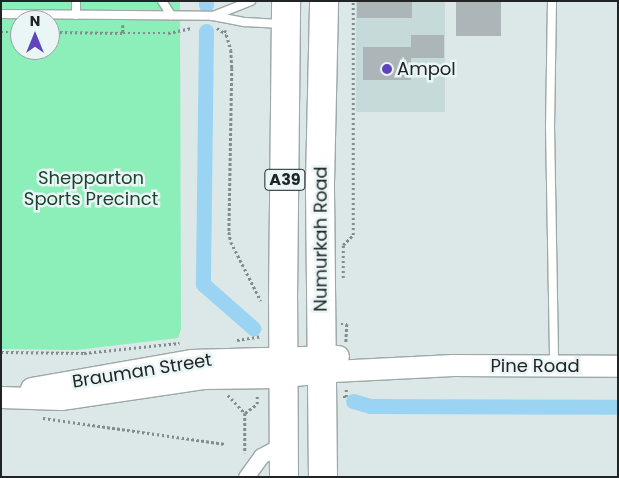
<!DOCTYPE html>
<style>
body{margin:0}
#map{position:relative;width:619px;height:478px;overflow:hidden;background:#dce8e7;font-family:Poppins,sans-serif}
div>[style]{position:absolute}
.built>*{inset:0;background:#c7dada;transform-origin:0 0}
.green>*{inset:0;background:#8ceeb8}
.canal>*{height:15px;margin:-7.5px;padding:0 7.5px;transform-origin:7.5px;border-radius:7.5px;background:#9bd4f3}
.building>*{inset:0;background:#acb6b8;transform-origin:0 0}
.path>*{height:2.5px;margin-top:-1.25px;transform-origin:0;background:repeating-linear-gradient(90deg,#838b8b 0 2.5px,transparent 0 5px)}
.roads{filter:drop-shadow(1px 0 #9da8a8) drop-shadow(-1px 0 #9da8a8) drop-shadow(0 1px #9da8a8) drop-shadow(0 -1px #9da8a8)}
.lane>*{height:8px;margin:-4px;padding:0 4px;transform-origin:4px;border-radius:4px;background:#fff}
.street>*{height:15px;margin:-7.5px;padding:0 7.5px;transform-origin:7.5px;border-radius:7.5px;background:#fff}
.secondary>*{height:21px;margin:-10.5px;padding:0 10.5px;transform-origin:10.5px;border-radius:10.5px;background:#fff}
.highway>*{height:28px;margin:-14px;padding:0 14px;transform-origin:14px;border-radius:14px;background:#fff}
.dots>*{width:14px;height:14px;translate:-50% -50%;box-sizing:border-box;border:2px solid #eaf5f5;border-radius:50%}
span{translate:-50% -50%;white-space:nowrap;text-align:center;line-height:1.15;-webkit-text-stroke:5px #eaf5f5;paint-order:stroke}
.shield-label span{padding:1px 4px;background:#eaf5f5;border:1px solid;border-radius:4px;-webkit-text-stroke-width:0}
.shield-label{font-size:16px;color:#202424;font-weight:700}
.poi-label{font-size:18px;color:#202424}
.left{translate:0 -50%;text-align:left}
.park-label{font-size:18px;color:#1a442f}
.street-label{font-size:18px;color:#202424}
.frame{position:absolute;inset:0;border:2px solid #202424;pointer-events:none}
.north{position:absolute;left:10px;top:10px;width:50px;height:50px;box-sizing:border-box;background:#eaf5f5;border:1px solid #99a1a1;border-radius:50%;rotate:0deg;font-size:14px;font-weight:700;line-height:20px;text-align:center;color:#202424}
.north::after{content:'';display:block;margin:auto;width:18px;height:22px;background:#5f44bc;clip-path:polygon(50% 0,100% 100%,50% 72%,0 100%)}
</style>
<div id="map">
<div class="built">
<i style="left:356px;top:1px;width:89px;height:111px"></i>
</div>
<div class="green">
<i style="clip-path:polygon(evenodd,1px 1px,180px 1px,181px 329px,178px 338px,76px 350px,1px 349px,1px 1px,20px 20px,50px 20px,50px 50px,20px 50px,20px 20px)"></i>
</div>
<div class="canal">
<i style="left:206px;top:1px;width:4px;rotate:90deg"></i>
<i style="left:206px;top:31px;width:253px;rotate:90.7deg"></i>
<i style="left:203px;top:284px;width:67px;rotate:41.3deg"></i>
<i style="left:353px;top:401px;width:18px;rotate:16deg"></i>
<i style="left:370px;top:406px;width:248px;rotate:0.2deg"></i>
</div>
<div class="building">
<i style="left:357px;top:1px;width:55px;height:17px"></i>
<i style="left:456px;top:1px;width:45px;height:35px"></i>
<i style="clip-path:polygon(411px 35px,444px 35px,444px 58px,411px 58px,411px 80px,363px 80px,363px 47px,411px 47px)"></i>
</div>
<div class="path">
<i style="left:123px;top:25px;width:8px;rotate:90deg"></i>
<i style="left:123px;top:33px;width:45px"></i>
<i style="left:168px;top:33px;width:24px;rotate:-12deg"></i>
<i style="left:217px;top:28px;width:11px;rotate:34deg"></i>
<i style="left:225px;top:30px;width:21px;rotate:73deg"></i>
<i style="left:231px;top:50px;width:18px;rotate:87deg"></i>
<i style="left:232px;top:68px;width:164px;rotate:91deg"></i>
<i style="left:229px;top:232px;width:10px;rotate:79deg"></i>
<i style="left:231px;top:242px;width:66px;rotate:63deg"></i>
<i style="left:1px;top:32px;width:19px"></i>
<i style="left:50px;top:32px;width:73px;rotate:0.8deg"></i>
<i style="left:343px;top:278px;width:33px;rotate:-90deg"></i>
<i style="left:343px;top:245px;width:14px;rotate:-45deg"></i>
<i style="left:353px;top:235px;width:234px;rotate:-90deg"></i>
<i style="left:341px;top:324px;width:6px"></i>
<i style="left:347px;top:324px;width:18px;rotate:93deg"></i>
<i style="left:237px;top:340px;width:24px;rotate:-9deg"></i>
<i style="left:1px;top:352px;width:83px;rotate:0.7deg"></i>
<i style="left:84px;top:353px;width:96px;rotate:-6deg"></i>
<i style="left:228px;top:395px;width:25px;rotate:47deg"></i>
<i style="left:245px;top:413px;width:40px;rotate:90deg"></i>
<i style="left:343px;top:397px;width:3px"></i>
<i style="left:346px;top:397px;width:9px;rotate:-90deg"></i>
<i style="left:245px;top:413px;width:15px;rotate:-37deg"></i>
<i style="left:257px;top:404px;width:9px;rotate:-90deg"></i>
<i style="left:43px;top:418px;width:184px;rotate:8.1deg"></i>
</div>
<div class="roads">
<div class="lane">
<i style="left:76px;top:1px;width:14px;rotate:90deg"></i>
<i style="left:162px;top:1px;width:17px;rotate:57deg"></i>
<i style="left:552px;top:1px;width:125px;rotate:90.9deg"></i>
<i style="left:550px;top:126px;width:238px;rotate:89deg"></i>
<i style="left:1px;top:14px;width:212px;rotate:0.5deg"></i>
<i style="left:213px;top:16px;width:33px;rotate:11deg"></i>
<i style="left:245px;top:22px;width:36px;rotate:3deg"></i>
<i style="left:213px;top:16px;width:41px;rotate:-21.5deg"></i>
</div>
<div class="street">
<i style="left:246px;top:477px;width:26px;rotate:-54deg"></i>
<i style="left:261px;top:456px;width:26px;rotate:-28deg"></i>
</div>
<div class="secondary">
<i style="left:31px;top:388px;width:162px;rotate:-9.9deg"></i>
<i style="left:191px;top:360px;width:147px;rotate:-1.6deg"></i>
<i style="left:1px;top:397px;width:60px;rotate:1.9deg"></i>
<i style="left:61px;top:399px;width:145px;rotate:-8.4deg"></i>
<i style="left:204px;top:378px;width:72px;rotate:-0.8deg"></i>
<i style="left:276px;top:377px;width:57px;rotate:-6deg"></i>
<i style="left:333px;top:371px;width:120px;rotate:-2.9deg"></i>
<i style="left:453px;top:365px;width:165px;rotate:0.3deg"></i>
</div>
<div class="highway">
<i style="left:284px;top:477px;width:178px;rotate:-90.3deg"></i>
<i style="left:283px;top:299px;width:298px;rotate:-89.4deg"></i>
<i style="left:323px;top:477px;width:295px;rotate:-90.6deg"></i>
<i style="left:320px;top:182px;width:181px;rotate:-88.7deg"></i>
</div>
</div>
<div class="dots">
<i style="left:387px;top:69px;background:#5f44bc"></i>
</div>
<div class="shield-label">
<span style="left:285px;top:180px">A39</span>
</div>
<div class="poi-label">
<span class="left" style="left:397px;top:69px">Ampol</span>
</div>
<div class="park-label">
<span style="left:91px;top:189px">Shepparton<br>Sports Precinct</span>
</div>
<div class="street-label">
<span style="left:321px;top:239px;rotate:-90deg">Numurkah Road</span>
<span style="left:535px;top:366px">Pine Road</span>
<span style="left:142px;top:371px;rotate:-9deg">Brauman Street</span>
</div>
<div class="frame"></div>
<div class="north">N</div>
</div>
